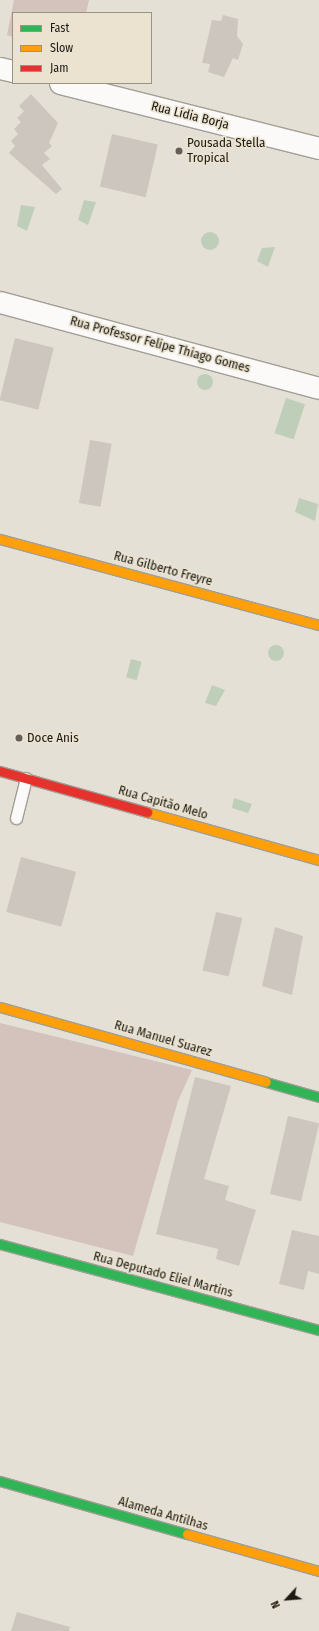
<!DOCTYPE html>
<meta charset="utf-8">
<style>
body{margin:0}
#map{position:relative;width:319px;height:1631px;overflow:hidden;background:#e5e0d6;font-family:"Fira Sans Condensed",sans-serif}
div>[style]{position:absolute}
.green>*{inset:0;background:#d4c2bc}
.water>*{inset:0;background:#beceb9;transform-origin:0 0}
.round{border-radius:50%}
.building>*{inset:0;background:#ccc6bf;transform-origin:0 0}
.roads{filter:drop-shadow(1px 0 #a19e96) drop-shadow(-1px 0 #a19e96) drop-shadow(0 1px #a19e96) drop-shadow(0 -1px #a19e96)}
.lane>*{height:11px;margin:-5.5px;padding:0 5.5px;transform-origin:5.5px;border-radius:5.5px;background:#fbfaf9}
.street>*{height:21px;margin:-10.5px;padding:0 10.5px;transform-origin:10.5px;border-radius:10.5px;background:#fbfaf9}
.fast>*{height:9px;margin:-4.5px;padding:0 4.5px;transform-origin:4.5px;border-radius:4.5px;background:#30b455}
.slow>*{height:9px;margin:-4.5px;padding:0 4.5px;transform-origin:4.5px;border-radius:4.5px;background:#ff9f0a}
.jam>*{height:9px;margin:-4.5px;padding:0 4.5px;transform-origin:4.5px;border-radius:4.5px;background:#e5322d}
.dots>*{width:11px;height:11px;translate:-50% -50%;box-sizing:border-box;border:2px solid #ebe3d0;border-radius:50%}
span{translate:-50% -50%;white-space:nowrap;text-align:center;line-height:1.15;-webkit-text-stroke:3px #ebe3d0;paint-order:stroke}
.street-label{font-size:13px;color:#1d1a14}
.poi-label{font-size:13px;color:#1d1a14}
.left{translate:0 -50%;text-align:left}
.legend{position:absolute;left:12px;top:12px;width:140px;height:72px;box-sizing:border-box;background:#ebe3d0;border:1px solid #999385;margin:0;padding:5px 7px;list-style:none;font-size:12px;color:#1d1a14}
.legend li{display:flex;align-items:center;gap:8px;height:20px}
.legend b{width:20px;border:1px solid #999385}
.north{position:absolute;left:267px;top:1579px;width:40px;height:40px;-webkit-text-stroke:3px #ebe3d0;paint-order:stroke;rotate:244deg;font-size:11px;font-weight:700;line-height:16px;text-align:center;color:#1d1a14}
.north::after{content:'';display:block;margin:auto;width:14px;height:18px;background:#1d1a14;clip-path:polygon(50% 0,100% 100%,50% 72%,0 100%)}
</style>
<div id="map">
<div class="green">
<i style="clip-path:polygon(14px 0,89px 0,86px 13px,13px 13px,13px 37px,7px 35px)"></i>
<i style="clip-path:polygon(0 1023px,192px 1070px,178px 1101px,133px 1256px,0 1222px)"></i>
</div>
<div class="water">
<i style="clip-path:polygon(84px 200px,96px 202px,88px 225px,78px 220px)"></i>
<i style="clip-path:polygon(21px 205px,35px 207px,27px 231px,17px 226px)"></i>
<i class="round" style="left:201px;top:232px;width:18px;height:18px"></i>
<i style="clip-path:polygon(275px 247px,268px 267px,257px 261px,262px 248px)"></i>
<i class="round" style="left:197px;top:374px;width:16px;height:16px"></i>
<i style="left:286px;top:398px;width:20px;height:37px;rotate:18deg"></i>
<i style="clip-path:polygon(299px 498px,318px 504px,315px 521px,295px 512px)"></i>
<i class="round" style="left:268px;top:645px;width:16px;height:16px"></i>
<i style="left:131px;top:659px;width:11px;height:19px;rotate:15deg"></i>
<i style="clip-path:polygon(212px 685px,225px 690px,216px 706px,205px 703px)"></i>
<i style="clip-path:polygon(234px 798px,252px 804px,248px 813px,232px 808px)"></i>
</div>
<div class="building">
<i style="clip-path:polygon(223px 15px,238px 19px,237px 36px,243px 44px,238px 60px,233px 58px,224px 77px,208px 72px,210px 64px,202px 63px,212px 20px,221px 21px)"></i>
<i style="clip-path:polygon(31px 94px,58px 123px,49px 143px,52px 146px,44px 153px,50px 159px,42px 165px,62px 189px,56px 194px,9px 153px,15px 146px,11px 141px,18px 134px,14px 129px,21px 122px,17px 118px,24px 111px,19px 106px)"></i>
<i style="left:112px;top:134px;width:47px;height:54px;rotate:13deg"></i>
<i style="left:15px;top:338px;width:40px;height:64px;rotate:14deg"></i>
<i style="left:90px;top:440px;width:22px;height:64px;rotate:10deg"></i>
<i style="left:21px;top:857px;width:57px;height:57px;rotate:15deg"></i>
<i style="left:216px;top:912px;width:27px;height:60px;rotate:13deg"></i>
<i style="clip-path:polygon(275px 927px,303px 936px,292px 995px,262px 986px)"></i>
<i style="clip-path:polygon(195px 1077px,231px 1086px,204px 1179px,229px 1186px,225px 1200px,256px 1210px,239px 1266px,216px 1259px,218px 1249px,156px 1234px)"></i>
<i style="left:288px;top:1116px;width:32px;height:80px;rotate:13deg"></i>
<i style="clip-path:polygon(292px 1230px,319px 1236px,319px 1274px,308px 1271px,304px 1290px,279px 1284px)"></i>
<i style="clip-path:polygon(17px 1612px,70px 1627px,69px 1631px,11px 1631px)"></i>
</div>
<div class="roads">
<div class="lane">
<i style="left:16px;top:818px;width:41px;rotate:-76deg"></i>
</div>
<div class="street">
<i style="left:0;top:68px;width:13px;rotate:13deg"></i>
<i style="left:60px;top:83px;width:267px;rotate:14.1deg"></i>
<i style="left:0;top:302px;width:330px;rotate:15.1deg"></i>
</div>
<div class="fast">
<i style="left:266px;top:1082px;width:55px;rotate:15.8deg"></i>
<i style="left:0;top:1244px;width:330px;rotate:15.1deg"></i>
<i style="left:0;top:1481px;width:194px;rotate:15.8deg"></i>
</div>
<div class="slow">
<i style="left:0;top:539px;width:330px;rotate:15.1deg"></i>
<i style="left:147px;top:812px;width:179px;rotate:15.6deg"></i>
<i style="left:0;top:1007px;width:276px;rotate:15.7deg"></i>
<i style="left:187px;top:1534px;width:137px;rotate:15.7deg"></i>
</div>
<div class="jam">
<i style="left:0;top:771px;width:153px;rotate:15.6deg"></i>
</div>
</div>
<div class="dots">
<i style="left:179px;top:151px;background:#635f58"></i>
<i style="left:19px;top:738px;background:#635f58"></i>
</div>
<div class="street-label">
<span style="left:190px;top:116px;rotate:14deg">Rua Lídia Borja</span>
<span style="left:160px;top:345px;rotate:15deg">Rua Professor Felipe Thiago Gomes</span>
<span style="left:163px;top:569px;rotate:15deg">Rua Gilberto Freyre</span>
<span style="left:163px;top:803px;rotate:16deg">Rua Capitão Melo</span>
<span style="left:163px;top:1039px;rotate:16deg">Rua Manuel Suarez</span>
<span style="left:163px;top:1275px;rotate:15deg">Rua Deputado Eliel Martins</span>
<span style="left:163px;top:1514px;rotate:16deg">Alameda Antilhas</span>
</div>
<div class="poi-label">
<span class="left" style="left:187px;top:151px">Pousada Stella<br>Tropical</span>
<span class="left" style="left:27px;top:738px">Doce Anis</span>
</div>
<ul class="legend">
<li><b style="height:5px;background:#30b455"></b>Fast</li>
<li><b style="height:5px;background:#ff9f0a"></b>Slow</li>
<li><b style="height:5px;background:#e5322d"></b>Jam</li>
</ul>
<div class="north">N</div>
</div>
